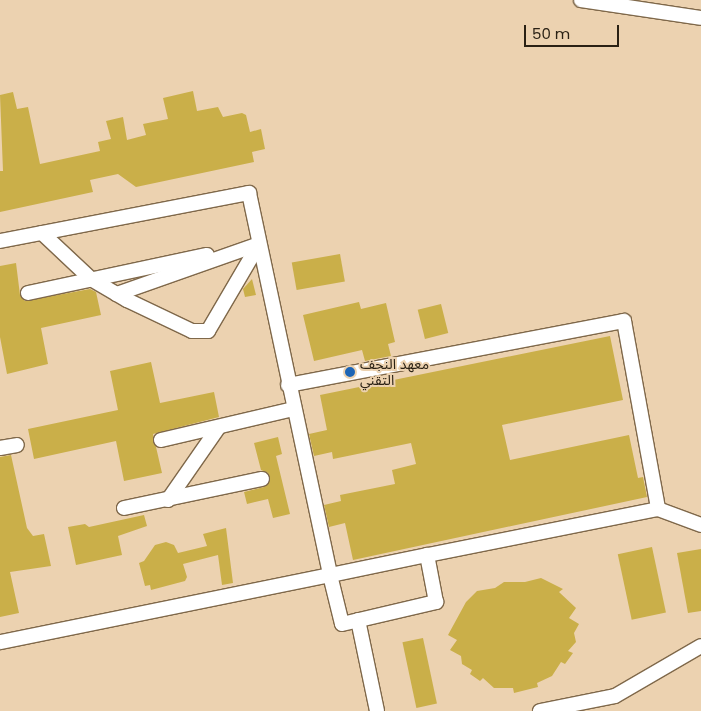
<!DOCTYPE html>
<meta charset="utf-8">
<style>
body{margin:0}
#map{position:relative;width:701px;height:711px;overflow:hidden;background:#ecd2b0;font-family:Poppins,"Noto Sans Arabic",sans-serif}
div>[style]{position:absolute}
.building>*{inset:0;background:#caaf49;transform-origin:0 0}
.roads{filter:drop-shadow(1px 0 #7f684a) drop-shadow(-1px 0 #7f684a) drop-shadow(0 1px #7f684a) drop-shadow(0 -1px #7f684a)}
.minor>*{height:14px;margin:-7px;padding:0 7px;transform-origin:7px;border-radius:7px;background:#fff}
.dots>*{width:14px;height:14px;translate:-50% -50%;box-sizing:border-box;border:2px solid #ecd2b0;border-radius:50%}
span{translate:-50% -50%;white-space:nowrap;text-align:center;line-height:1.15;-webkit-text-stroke:4px #ecd2b0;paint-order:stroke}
.poi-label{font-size:14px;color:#2a2114}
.left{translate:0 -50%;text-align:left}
.scale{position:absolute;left:524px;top:25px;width:95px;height:22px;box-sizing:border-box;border:2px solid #2a2114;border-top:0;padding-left:6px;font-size:15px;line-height:18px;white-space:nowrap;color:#2a2114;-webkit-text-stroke:4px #ecd2b0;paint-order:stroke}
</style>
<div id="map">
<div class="building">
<i style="clip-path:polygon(193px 91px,197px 111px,218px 107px,223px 117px,242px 113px,246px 115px,250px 132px,261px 129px,265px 149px,252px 152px,254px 162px,136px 187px,118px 174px,90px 180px,93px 192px,0 212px,0 171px,3px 171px,0 95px,13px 92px,17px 109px,28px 107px,40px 164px,100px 151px,98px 142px,111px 139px,106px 121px,123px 117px,127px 140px,146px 135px,143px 124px,168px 119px,163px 98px)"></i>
<i style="left:340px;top:254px;width:28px;height:49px;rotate:80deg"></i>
<i style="clip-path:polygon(16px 263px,20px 295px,25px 301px,90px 289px,96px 292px,101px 315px,41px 328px,48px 364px,7px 374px,0 337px,0 266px)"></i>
<i style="clip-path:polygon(252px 279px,256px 295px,245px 297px,243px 289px)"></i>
<i style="clip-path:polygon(359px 302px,361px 309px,386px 303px,395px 342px,388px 344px,391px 356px,365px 361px,362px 350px,314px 361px,303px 315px)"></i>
<i style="left:441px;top:304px;width:30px;height:24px;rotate:76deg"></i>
<i style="clip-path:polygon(610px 336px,623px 400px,502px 425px,510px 460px,629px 435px,638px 478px,643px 477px,647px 497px,353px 560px,345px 523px,329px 527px,324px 505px,341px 501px,340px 495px,395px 484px,392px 470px,416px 464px,411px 443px,333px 459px,332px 452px,314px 456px,309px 434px,327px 430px,320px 395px)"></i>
<i style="clip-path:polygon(151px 362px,160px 403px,214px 392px,219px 417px,153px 434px,162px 473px,124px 481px,116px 441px,34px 459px,28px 429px,118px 410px,110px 371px)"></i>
<i style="clip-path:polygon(278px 437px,282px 454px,276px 456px,290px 514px,273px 518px,268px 499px,247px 504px,244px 492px,264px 487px,270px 481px,268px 473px,261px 470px,254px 443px)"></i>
<i style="clip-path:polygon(11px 455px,27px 528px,33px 536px,44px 534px,51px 566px,10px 572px,19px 613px,0 617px,0 457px)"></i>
<i style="clip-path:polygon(144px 515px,147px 526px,118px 536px,122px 555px,76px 565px,68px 527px,85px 524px,89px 527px)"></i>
<i style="clip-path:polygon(226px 528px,233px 583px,222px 585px,218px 555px,183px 564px,187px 577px,185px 581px,151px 590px,150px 585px,145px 586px,139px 563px,144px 561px,155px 545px,166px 542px,174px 545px,178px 553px,207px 546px,203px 534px)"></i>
<i style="left:652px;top:547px;width:67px;height:35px;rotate:78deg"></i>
<i style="clip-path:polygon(701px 549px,701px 611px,688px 613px,677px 553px)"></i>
<i style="clip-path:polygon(541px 578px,563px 589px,559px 592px,576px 608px,569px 618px,579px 624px,574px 633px,576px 642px,568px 651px,573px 653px,565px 664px,561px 662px,552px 676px,537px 683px,538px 687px,514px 693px,513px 688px,494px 688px,483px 678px,480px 681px,470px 674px,472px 670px,462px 664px,461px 656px,450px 650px,457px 640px,448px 635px,466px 602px,477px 591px,495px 588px,504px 582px,525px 582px)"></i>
<i style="left:423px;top:638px;width:67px;height:21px;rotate:78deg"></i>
</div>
<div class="roads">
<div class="minor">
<i style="left:581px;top:0;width:121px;rotate:8.5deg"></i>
<i style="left:42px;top:233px;width:67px;rotate:43.2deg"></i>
<i style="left:91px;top:279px;width:42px;rotate:30.3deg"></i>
<i style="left:127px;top:300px;width:72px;rotate:25.5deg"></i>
<i style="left:192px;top:331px;width:16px"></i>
<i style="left:208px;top:331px;width:101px;rotate:-59.6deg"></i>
<i style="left:259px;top:244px;width:151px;rotate:160.6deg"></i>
<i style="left:0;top:241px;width:254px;rotate:-10.9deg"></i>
<i style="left:249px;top:193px;width:390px;rotate:78deg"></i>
<i style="left:330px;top:575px;width:337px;rotate:168.5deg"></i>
<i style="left:28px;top:293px;width:183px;rotate:-12deg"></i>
<i style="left:288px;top:385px;width:342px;rotate:-10.8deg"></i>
<i style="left:624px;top:321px;width:191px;rotate:79.7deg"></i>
<i style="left:658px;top:509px;width:236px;rotate:168.7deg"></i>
<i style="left:427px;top:555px;width:99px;rotate:168.3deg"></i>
<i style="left:330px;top:575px;width:50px;rotate:76.2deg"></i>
<i style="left:342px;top:624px;width:97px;rotate:-13.2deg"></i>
<i style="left:436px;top:602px;width:48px;rotate:-100.8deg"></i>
<i style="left:161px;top:440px;width:136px;rotate:-13.2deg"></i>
<i style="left:0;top:448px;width:17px;rotate:-10deg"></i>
<i style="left:168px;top:500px;width:88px;rotate:-55.2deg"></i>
<i style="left:124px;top:508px;width:141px;rotate:-11.9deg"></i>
<i style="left:658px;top:509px;width:46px;rotate:20.4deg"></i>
<i style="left:358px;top:620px;width:93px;rotate:78.2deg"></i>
<i style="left:540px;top:711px;width:76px;rotate:-11.3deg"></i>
<i style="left:615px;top:696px;width:99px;rotate:-30.2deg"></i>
</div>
</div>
<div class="dots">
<i style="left:350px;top:372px;background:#1d65b5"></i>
</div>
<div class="poi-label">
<span class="left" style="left:360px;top:372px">معهد النجف<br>التقني</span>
</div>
<div class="scale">50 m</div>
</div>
